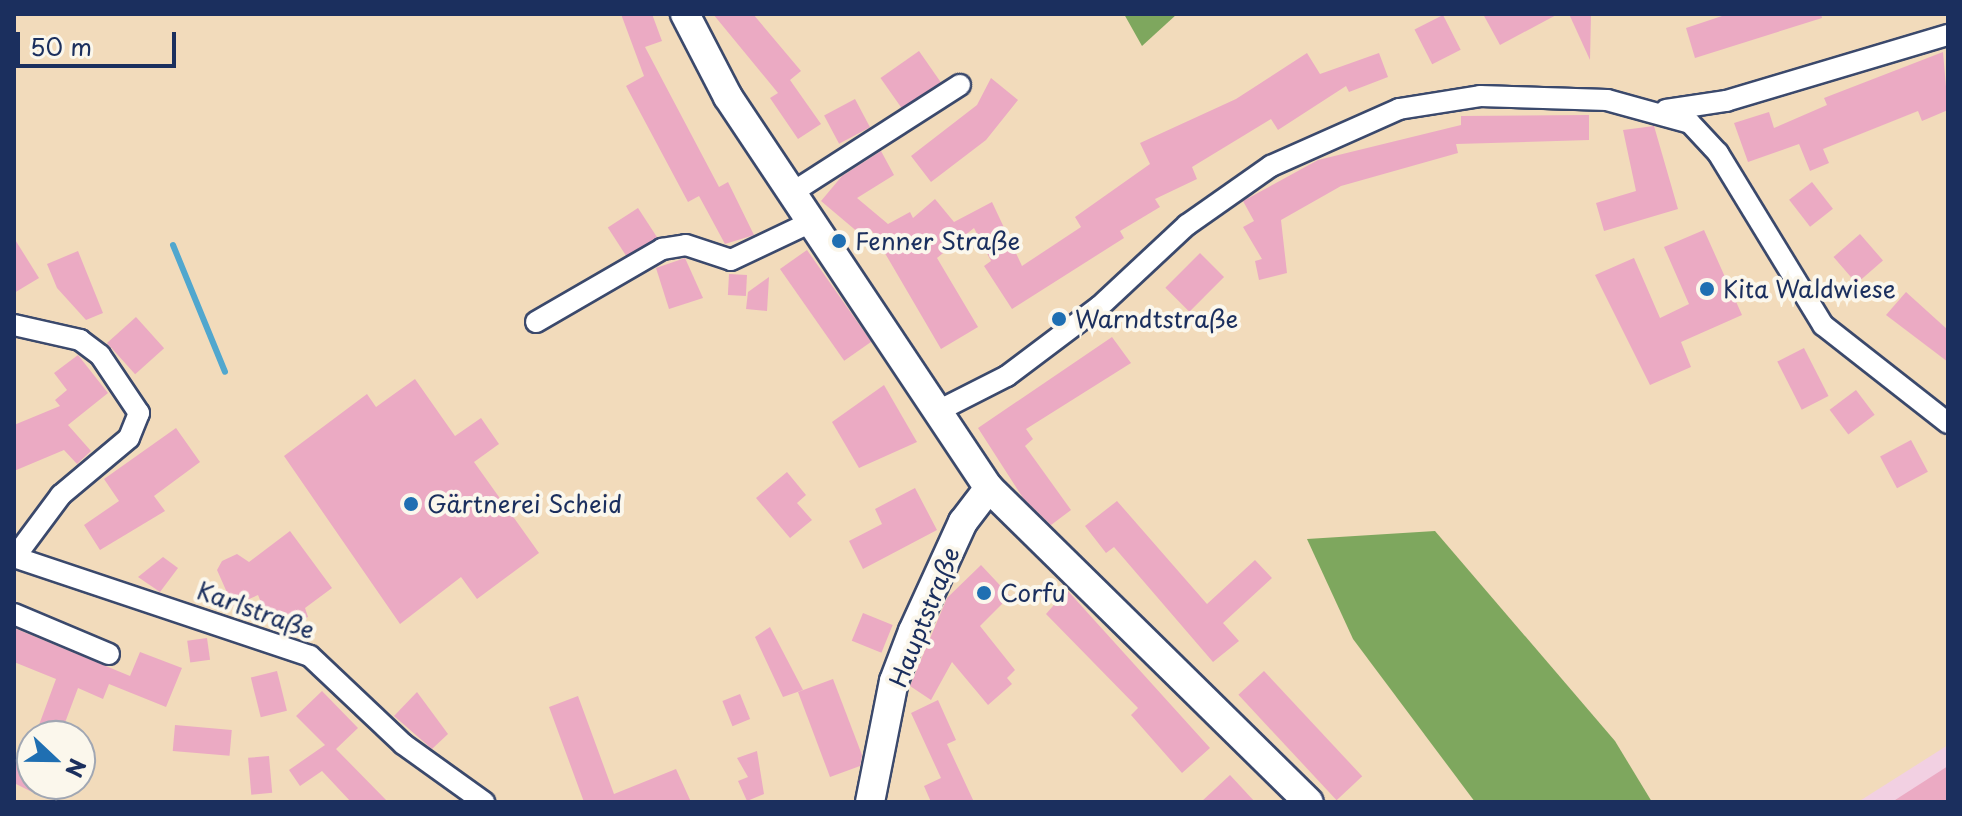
<!DOCTYPE html>
<meta charset="utf-8">
<style>
body{margin:0}
#map{position:relative;width:1962px;height:816px;overflow:hidden;background:#f2dbbb;font-family:"Playpen Sans",sans-serif}
div>[style]{position:absolute}
.built>*{inset:0;background:#f2d0e2}
.forest>*{inset:0;background:#7ea75e}
.stream>*{height:6px;margin:-3px;padding:0 3px;transform-origin:3px;border-radius:3px;background:#51a7ce}
.building>*{inset:0;background:#ebaac3;transform-origin:0 0}
.roads{filter:drop-shadow(2px 0 #3b496c) drop-shadow(-2px 0 #3b496c) drop-shadow(0 2px #3b496c) drop-shadow(0 -2px #3b496c)}
.street>*{height:20px;margin:-10px;padding:0 10px;transform-origin:10px;border-radius:10px;background:#fff}
.secondary>*{height:28px;margin:-14px;padding:0 14px;transform-origin:14px;border-radius:14px;background:#fff}
.dots>*{width:22px;height:22px;translate:-50% -50%;box-sizing:border-box;border:4px solid #fbf7ec;border-radius:50%}
span{translate:-50% -50%;white-space:nowrap;text-align:center;line-height:1.15;-webkit-text-stroke:8px #fbf7ec;paint-order:stroke}
.poi-label{font-size:24px;color:#1b2f5e}
.left{translate:0 -50%;text-align:left}
.street-label{font-size:24px;color:#1b2f5e}
.frame{position:absolute;inset:0;border:16px solid #1b2f5e;pointer-events:none}
.north{position:absolute;left:16px;top:720px;width:80px;height:80px;box-sizing:border-box;background:#fbf7ec;border:2px solid #a1a7b3;border-radius:50%;rotate:112deg;font-size:22px;font-weight:700;line-height:32px;text-align:center;color:#1b2f5e}
.north::after{content:'';display:block;margin:auto;width:28px;height:36px;background:#1f6fb2;clip-path:polygon(50% 0,100% 100%,50% 72%,0 100%)}
.scale{position:absolute;left:16px;top:32px;width:160px;height:36px;box-sizing:border-box;border:4px solid #1b2f5e;border-top:0;padding-left:10px;font-size:24px;line-height:28px;white-space:nowrap;color:#1b2f5e;-webkit-text-stroke:6px #fbf7ec;paint-order:stroke}
</style>
<div id="map">
<div class="built">
<i style="clip-path:polygon(1948px 745px,1948px 802px,1858px 802px)"></i>
</div>
<div class="forest">
<i style="clip-path:polygon(1124px 14px,1177px 14px,1142px 46px)"></i>
<i style="clip-path:polygon(1435px 531px,1615px 741px,1652px 802px,1475px 802px,1353px 639px,1307px 539px)"></i>
</div>
<div class="stream">
<i style="left:173px;top:245px;width:137px;rotate:67.7deg"></i>
</div>
<div class="building">
<i style="clip-path:polygon(621px 14px,652px 14px,662px 41px,645px 47px,719px 187px,728px 182px,754px 235px,725px 244px,699px 196px,688px 202px,626px 86px,644px 76px)"></i>
<i style="clip-path:polygon(713px 14px,753px 14px,801px 71px,790px 80px,821px 124px,798px 139px,770px 98px,778px 93px)"></i>
<i style="clip-path:polygon(1483px 14px,1558px 14px,1500px 45px)"></i>
<i style="clip-path:polygon(1569px 14px,1591px 14px,1590px 60px)"></i>
<i style="clip-path:polygon(1728px 14px,1821px 14px,1822px 18px,1695px 58px,1686px 28px)"></i>
<i style="left:1443px;top:15px;width:39px;height:32px;rotate:63deg"></i>
<i style="left:919px;top:51px;width:38px;height:47px;rotate:55deg"></i>
<i style="clip-path:polygon(1943px 52px,1948px 110px,1922px 121px,1918px 111px,1823px 149px,1829px 163px,1810px 171px,1799px 144px,1748px 162px,1734px 123px,1769px 112px,1774px 128px,1827px 105px,1824px 98px)"></i>
<i style="clip-path:polygon(1307px 53px,1320px 74px,1379px 53px,1388px 77px,1349px 92px,1346px 86px,1278px 130px,1271px 119px,1192px 167px,1197px 179px,1155px 199px,1160px 207px,1120px 231px,1124px 238px,1012px 309px,984px 266px,991px 261px,974px 228px,937px 258px,978px 327px,941px 349px,872px 231px,866px 239px,821px 201px,842px 176px,881px 151px,894px 175px,857px 198px,888px 224px,910px 212px,913px 218px,935px 199px,954px 222px,992px 202px,1022px 266px,1081px 227px,1075px 217px,1150px 164px,1140px 143px,1236px 99px)"></i>
<i style="clip-path:polygon(991px 78px,1018px 100px,986px 140px,931px 182px,911px 156px,977px 105px)"></i>
<i style="left:855px;top:99px;width:32px;height:35px;rotate:62deg"></i>
<i style="clip-path:polygon(1589px 115px,1589px 140px,1456px 144px,1458px 153px,1341px 186px,1281px 220px,1287px 273px,1259px 280px,1255px 261px,1262px 259px,1243px 227px,1254px 221px,1243px 201px,1318px 160px,1461px 125px,1461px 116px)"></i>
<i style="clip-path:polygon(1654px 126px,1678px 209px,1604px 231px,1596px 203px,1636px 191px,1623px 130px)"></i>
<i style="left:1812px;top:182px;width:34px;height:29px;rotate:52deg"></i>
<i style="left:638px;top:208px;width:35px;height:36px;rotate:57deg"></i>
<i style="clip-path:polygon(1704px 230px,1742px 315px,1681px 342px,1691px 367px,1650px 385px,1595px 275px,1634px 258px,1660px 318px,1689px 304px,1664px 247px)"></i>
<i style="left:1860px;top:234px;width:35px;height:35px;rotate:49deg"></i>
<i style="clip-path:polygon(14px 238px,39px 278px,14px 293px)"></i>
<i style="left:807px;top:250px;width:112px;height:33px;rotate:55deg"></i>
<i style="clip-path:polygon(78px 251px,103px 313px,86px 320px,57px 288px,47px 264px)"></i>
<i style="left:1200px;top:253px;width:34px;height:49px;rotate:45deg"></i>
<i style="clip-path:polygon(685px 258px,703px 298px,669px 309px,656px 268px)"></i>
<i style="left:729px;top:274px;width:18px;height:21px;rotate:3deg"></i>
<i style="clip-path:polygon(769px 277px,767px 311px,746px 309px,748px 292px)"></i>
<i style="clip-path:polygon(1906px 292px,1948px 330px,1948px 362px,1886px 315px)"></i>
<i style="left:136px;top:317px;width:42px;height:39px;rotate:48deg"></i>
<i style="clip-path:polygon(1112px 337px,1131px 363px,1026px 429px,1033px 439px,1025px 446px,1071px 510px,1051px 525px,1023px 498px,978px 428px)"></i>
<i style="left:1804px;top:348px;width:54px;height:30px;rotate:63deg"></i>
<i style="clip-path:polygon(78px 355px,108px 393px,68px 425px,91px 451px,77px 464px,64px 450px,14px 471px,14px 425px,60px 406px,55px 400px,67px 390px,54px 373px)"></i>
<i style="clip-path:polygon(415px 379px,455px 436px,481px 418px,499px 444px,474px 462px,539px 553px,477px 599px,461px 577px,400px 624px,284px 456px,367px 394px,376px 407px)"></i>
<i style="clip-path:polygon(884px 385px,917px 442px,859px 468px,832px 422px)"></i>
<i style="left:1856px;top:390px;width:31px;height:33px;rotate:53deg"></i>
<i style="clip-path:polygon(176px 428px,200px 462px,154px 496px,165px 511px,100px 550px,84px 525px,119px 501px,104px 479px)"></i>
<i style="left:1911px;top:440px;width:36px;height:35px;rotate:62deg"></i>
<i style="clip-path:polygon(787px 472px,806px 495px,797px 503px,812px 520px,790px 538px,756px 498px)"></i>
<i style="clip-path:polygon(915px 488px,937px 530px,863px 569px,849px 541px,882px 524px,875px 509px)"></i>
<i style="clip-path:polygon(1117px 501px,1207px 604px,1255px 560px,1272px 578px,1223px 623px,1239px 641px,1213px 662px,1114px 547px,1106px 553px,1085px 526px)"></i>
<i style="clip-path:polygon(290px 531px,332px 588px,305px 608px,308px 617px,290px 623px,286px 613px,265px 612px,258px 595px,233px 606px,217px 570px,222px 561px,237px 554px,249px 562px)"></i>
<i style="clip-path:polygon(163px 557px,178px 568px,160px 592px,138px 577px)"></i>
<i style="clip-path:polygon(981px 565px,1010px 596px,980px 626px,1015px 670px,1007px 678px,1012px 684px,988px 705px,952px 662px,931px 700px,910px 686px,947px 598px)"></i>
<i style="clip-path:polygon(1067px 590px,1210px 748px,1182px 773px,1131px 715px,1138px 708px,1046px 614px)"></i>
<i style="left:863px;top:613px;width:32px;height:30px;rotate:22deg"></i>
<i style="clip-path:polygon(770px 627px,803px 690px,783px 697px,755px 637px)"></i>
<i style="clip-path:polygon(14px 628px,130px 676px,140px 652px,182px 668px,166px 707px,109px 684px,103px 699px,78px 688px,60px 736px,45px 736px,36px 733px,56px 679px,14px 662px)"></i>
<i style="left:207px;top:638px;width:22px;height:20px;rotate:82deg"></i>
<i style="left:277px;top:671px;width:41px;height:27px;rotate:76deg"></i>
<i style="left:1264px;top:671px;width:144px;height:35px;rotate:47deg"></i>
<i style="clip-path:polygon(833px 679px,862px 755px,860px 766px,830px 777px,798px 692px)"></i>
<i style="clip-path:polygon(322px 691px,358px 728px,336px 749px,388px 802px,351px 802px,322px 771px,300px 786px,289px 770px,325px 745px,296px 716px)"></i>
<i style="clip-path:polygon(417px 692px,448px 734px,432px 749px,394px 716px)"></i>
<i style="left:740px;top:694px;width:27px;height:19px;rotate:68deg"></i>
<i style="clip-path:polygon(578px 696px,614px 794px,676px 769px,691px 802px,584px 802px,549px 707px)"></i>
<i style="clip-path:polygon(938px 700px,956px 740px,947px 744px,974px 802px,931px 802px,924px 786px,941px 778px,911px 713px)"></i>
<i style="left:175px;top:725px;width:57px;height:26px;rotate:5deg"></i>
<i style="clip-path:polygon(757px 751px,764px 794px,747px 801px,738px 781px,748px 777px,737px 758px)"></i>
<i style="left:269px;top:756px;width:37px;height:21px;rotate:85deg"></i>
<i style="clip-path:polygon(14px 759px,32px 769px,32px 792px,14px 783px)"></i>
<i style="clip-path:polygon(1948px 766px,1948px 802px,1892px 802px)"></i>
<i style="clip-path:polygon(1230px 775px,1255px 802px,1201px 802px)"></i>
</div>
<div class="roads">
<div class="street">
<i style="left:1666px;top:110px;width:61px;rotate:-8.5deg"></i>
<i style="left:1726px;top:101px;width:232px;rotate:-16.6deg"></i>
<i style="left:790px;top:194px;width:202px;rotate:-32.7deg"></i>
<i style="left:536px;top:322px;width:146px;rotate:-30.1deg"></i>
<i style="left:662px;top:249px;width:24px;rotate:-9deg"></i>
<i style="left:686px;top:245px;width:47px;rotate:18.4deg"></i>
<i style="left:731px;top:260px;width:86px;rotate:-25.4deg"></i>
<i style="left:14px;top:325px;width:68px;rotate:12.8deg"></i>
<i style="left:80px;top:340px;width:25px;rotate:37deg"></i>
<i style="left:100px;top:355px;width:70px;rotate:56.1deg"></i>
<i style="left:139px;top:413px;width:27px;rotate:112deg"></i>
<i style="left:129px;top:438px;width:89px;rotate:140deg"></i>
<i style="left:61px;top:495px;width:77px;rotate:126.6deg"></i>
<i style="left:938px;top:411px;width:77px;rotate:-26.9deg"></i>
<i style="left:1007px;top:376px;width:116px;rotate:-37deg"></i>
<i style="left:1100px;top:306px;width:119px;rotate:-43deg"></i>
<i style="left:1187px;top:225px;width:103px;rotate:-35.1deg"></i>
<i style="left:1271px;top:166px;width:140px;rotate:-24deg"></i>
<i style="left:1399px;top:109px;width:82px;rotate:-9.1deg"></i>
<i style="left:1480px;top:96px;width:127px;rotate:1.8deg"></i>
<i style="left:1607px;top:100px;width:86px;rotate:15.5deg"></i>
<i style="left:1690px;top:123px;width:41px;rotate:47deg"></i>
<i style="left:1718px;top:153px;width:202px;rotate:58.6deg"></i>
<i style="left:1823px;top:325px;width:159px;rotate:38.1deg"></i>
<i style="left:14px;top:557px;width:312px;rotate:18.5deg"></i>
<i style="left:310px;top:656px;width:128px;rotate:43.4deg"></i>
<i style="left:403px;top:744px;width:100px;rotate:35.6deg"></i>
<i style="left:14px;top:614px;width:103px;rotate:22.8deg"></i>
</div>
<div class="secondary">
<i style="left:685px;top:14px;width:93px;rotate:62.6deg"></i>
<i style="left:728px;top:97px;width:470px;rotate:56.3deg"></i>
<i style="left:989px;top:488px;width:448px;rotate:44.5deg"></i>
<i style="left:870px;top:802px;width:123px;rotate:-78.8deg"></i>
<i style="left:894px;top:681px;width:53px;rotate:-69.2deg"></i>
<i style="left:913px;top:631px;width:120px;rotate:-65.4deg"></i>
<i style="left:963px;top:522px;width:43px;rotate:-52.6deg"></i>
</div>
</div>
<div class="dots">
<i style="left:839px;top:241px;background:#1f6fb2"></i>
<i style="left:1707px;top:289px;background:#1f6fb2"></i>
<i style="left:1059px;top:319px;background:#1f6fb2"></i>
<i style="left:411px;top:504px;background:#1f6fb2"></i>
<i style="left:984px;top:593px;background:#1f6fb2"></i>
</div>
<div class="poi-label">
<span class="left" style="left:855px;top:241px">Fenner Straße</span>
<span class="left" style="left:1723px;top:289px">Kita Waldwiese</span>
<span class="left" style="left:1075px;top:319px">Warndtstraße</span>
<span class="left" style="left:427px;top:504px">Gärtnerei Scheid</span>
<span class="left" style="left:1000px;top:593px">Corfu</span>
</div>
<div class="street-label">
<span style="left:256px;top:610px;rotate:20deg">Karlstraße</span>
<span style="left:924px;top:617px;rotate:-68deg">Hauptstraße</span>
</div>
<div class="frame"></div>
<div class="north">N</div>
<div class="scale">50 m</div>
</div>
